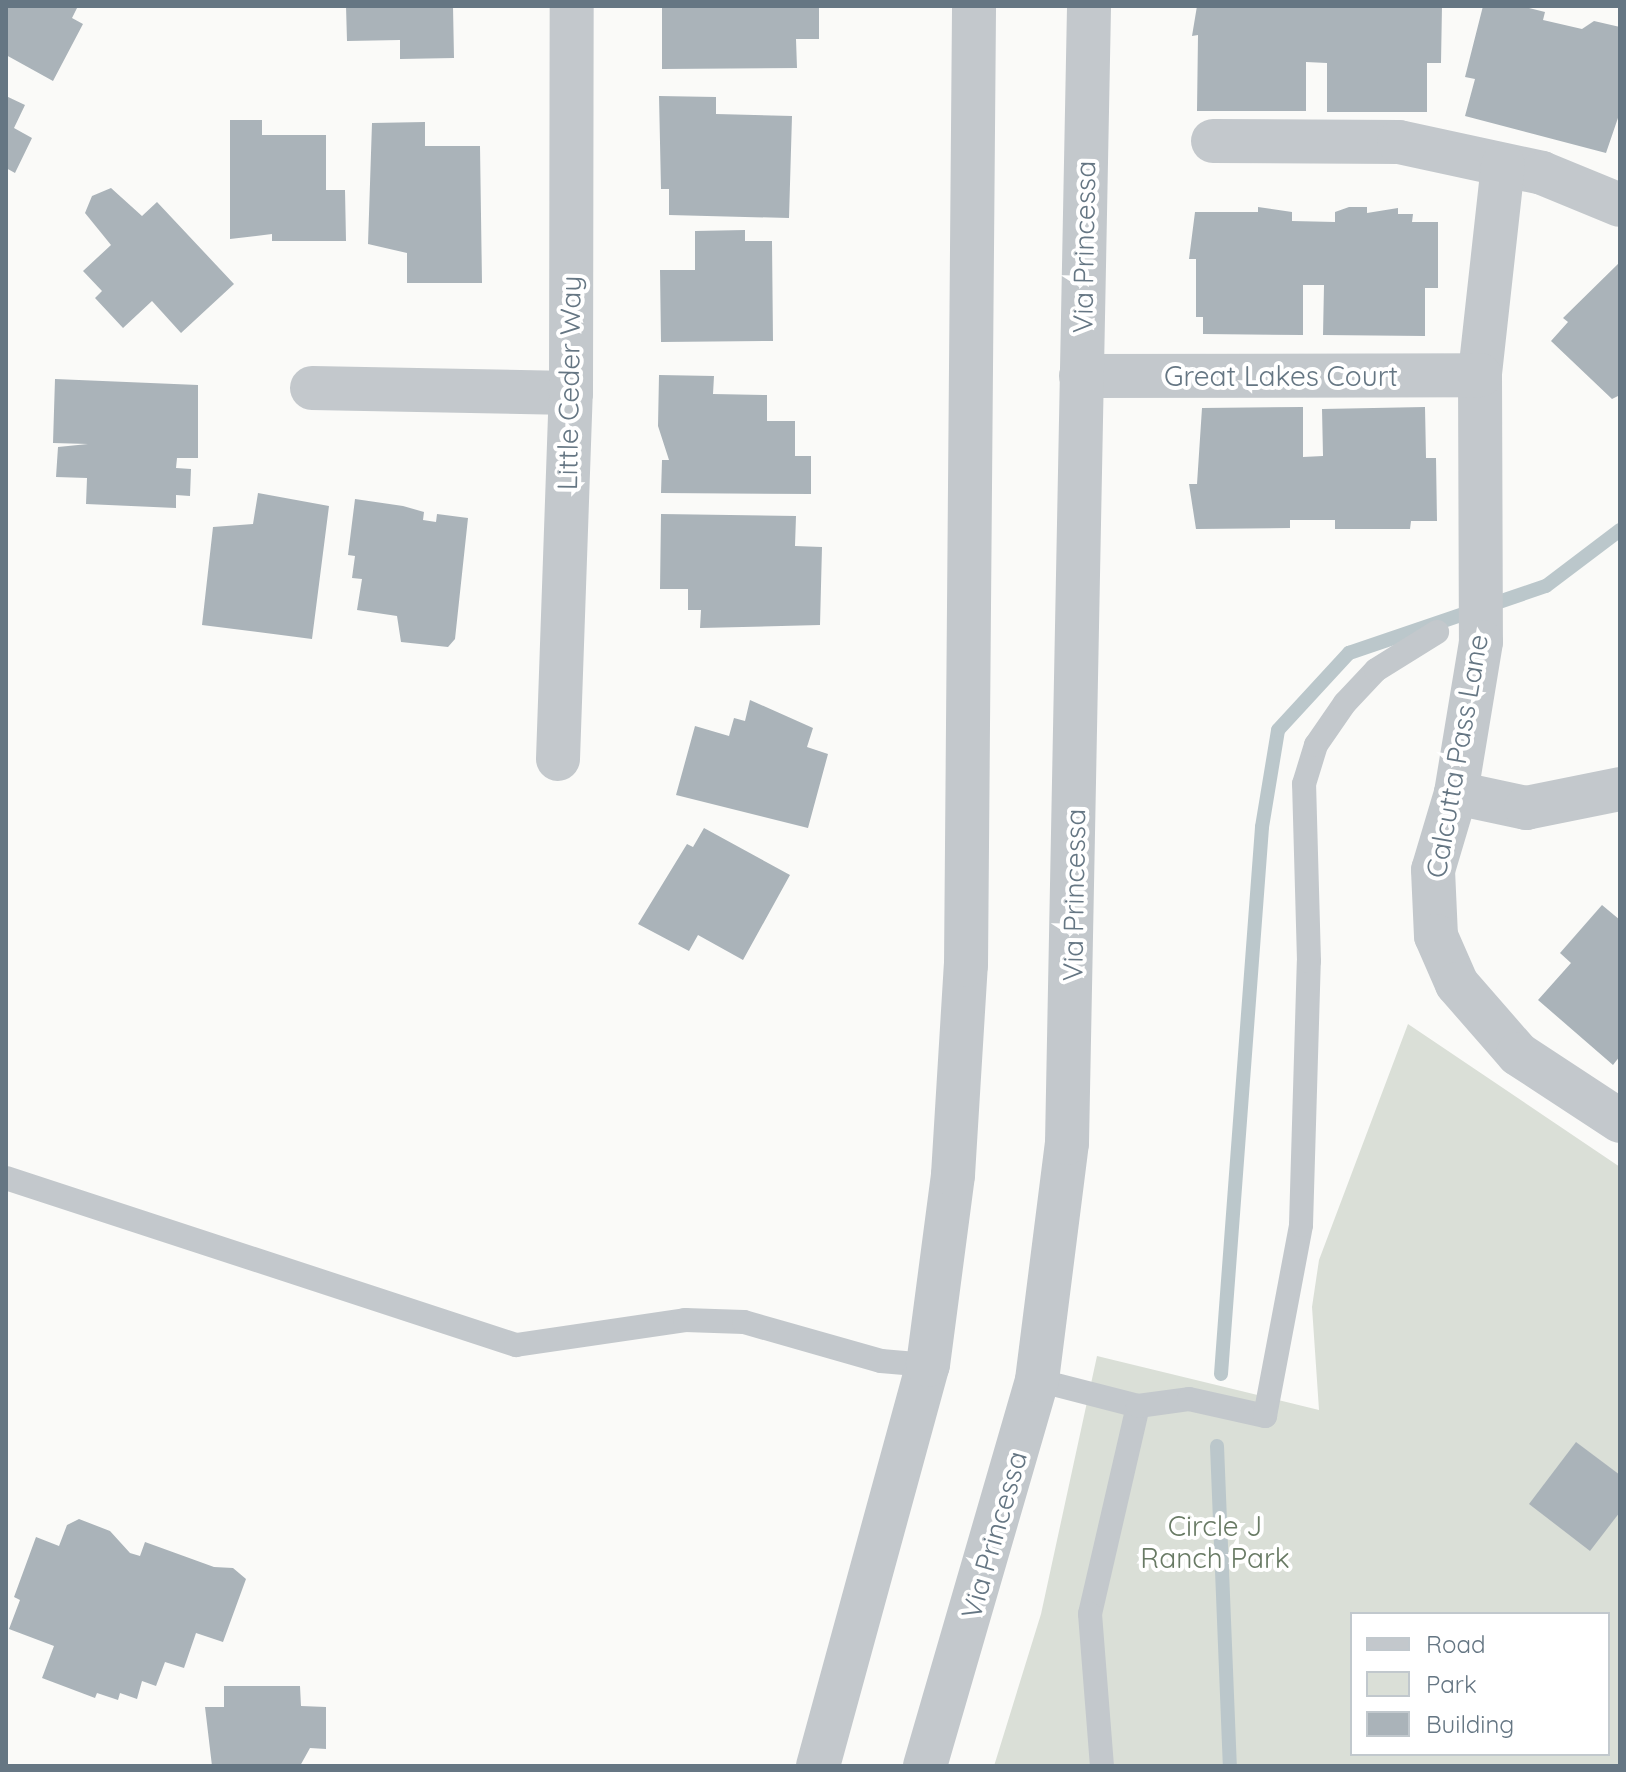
<!DOCTYPE html>
<style>
body{margin:0}
#map{position:relative;width:1626px;height:1772px;overflow:hidden;background:#fafaf8;font-family:Quicksand,sans-serif}
div>[style]{position:absolute}
.green>*{inset:0;background:#dadfd7}
.stream>*{height:14px;margin:-7px;padding:0 7px;transform-origin:7px;border-radius:7px;background:#bbc7cb}
.building>*{inset:0;background:#aab3b9}
.service>*{height:24px;margin:-12px;padding:0 12px;transform-origin:12px;border-radius:12px;background:#c3c8cc}
.minor>*{height:44px;margin:-22px;padding:0 22px;transform-origin:22px;border-radius:22px;background:#c3c8cc}
.tertiary>*{height:44px;margin:-22px;padding:0 22px;transform-origin:22px;border-radius:22px;background:#c3c8cc}
span{translate:-50% -50%;white-space:nowrap;text-align:center;line-height:1.15;-webkit-text-stroke:8px #fff;paint-order:stroke}
.street-label{font-size:28px;color:#657683}
.park-label{font-size:28px;color:#687a64}
.frame{position:absolute;inset:0;border:8px solid #657683;pointer-events:none}
.legend{position:absolute;left:1350px;top:1612px;width:260px;height:144px;box-sizing:border-box;background:#fff;border:2px solid #c1c8cd;margin:0;padding:10px 14px;list-style:none;font-size:24px;color:#657683}
.legend li{display:flex;align-items:center;gap:16px;height:40px}
.legend b{width:40px;border:2px solid #c1c8cd}
</style>
<div id="map">
<div class="green">
<i style="clip-path:polygon(evenodd,1408px 1024px,1620px 1167px,1620px 1766px,994px 1766px,1041px 1614px,1097px 1356px,1319px 1410px,1312px 1307px,1319px 1260px,1408px 1024px,1352px 1614px,1608px 1614px,1608px 1754px,1352px 1754px,1352px 1614px)"></i>
</div>
<div class="stream">
<i style="left:1221px;top:1374px;width:549px;rotate:-85.71deg"></i>
<i style="left:1262px;top:827px;width:98px;rotate:-80.6deg"></i>
<i style="left:1278px;top:730px;width:105px;rotate:-47.3deg"></i>
<i style="left:1349px;top:653px;width:208px;rotate:-18.8deg"></i>
<i style="left:1546px;top:586px;width:93px;rotate:-37.1deg"></i>
<i style="left:1217px;top:1446px;width:320px;rotate:87.7deg"></i>
</div>
<div class="building">
<i style="clip-path:polygon(6px 6px,78px 6px,72px 18px,83px 24px,53px 81px,6px 55px)"></i>
<i style="clip-path:polygon(346px 6px,453px 6px,454px 58px,400px 59px,400px 40px,347px 41px)"></i>
<i style="clip-path:polygon(662px 6px,819px 6px,819px 39px,796px 39px,797px 68px,662px 69px)"></i>
<i style="clip-path:polygon(1197px 6px,1442px 6px,1441px 63px,1427px 63px,1427px 112px,1327px 112px,1327px 63px,1306px 62px,1306px 111px,1197px 111px,1198px 35px,1192px 36px)"></i>
<i style="clip-path:polygon(1483px 6px,1521px 6px,1545px 12px,1543px 20px,1582px 29px,1594px 21px,1620px 27px,1620px 112px,1606px 153px,1465px 116px,1475px 79px,1465px 77px)"></i>
<i style="clip-path:polygon(6px 96px,25px 105px,14px 128px,32px 138px,15px 173px,6px 168px)"></i>
<i style="clip-path:polygon(659px 96px,716px 97px,716px 114px,792px 116px,789px 218px,669px 215px,669px 189px,661px 189px)"></i>
<i style="clip-path:polygon(230px 120px,262px 120px,262px 135px,326px 135px,326px 190px,345px 190px,346px 241px,272px 241px,272px 234px,230px 239px)"></i>
<i style="clip-path:polygon(425px 122px,425px 146px,480px 146px,482px 283px,407px 283px,407px 253px,368px 244px,372px 123px)"></i>
<i style="clip-path:polygon(111px 188px,142px 216px,157px 202px,234px 284px,181px 333px,152px 301px,123px 328px,95px 298px,102px 291px,83px 271px,111px 245px,85px 213px,92px 196px)"></i>
<i style="clip-path:polygon(1258px 207px,1292px 212px,1292px 221px,1335px 222px,1335px 212px,1349px 207px,1367px 207px,1367px 213px,1398px 208px,1398px 214px,1413px 214px,1412px 222px,1438px 222px,1438px 288px,1425px 288px,1425px 336px,1323px 335px,1324px 285px,1303px 285px,1303px 335px,1203px 334px,1203px 317px,1196px 317px,1196px 259px,1189px 259px,1195px 212px,1258px 212px)"></i>
<i style="clip-path:polygon(745px 230px,745px 241px,772px 241px,773px 341px,661px 342px,660px 270px,695px 270px,695px 231px)"></i>
<i style="clip-path:polygon(1620px 262px,1620px 395px,1612px 399px,1551px 341px,1568px 322px,1563px 318px)"></i>
<i style="clip-path:polygon(659px 375px,714px 376px,713px 394px,767px 395px,767px 421px,795px 421px,795px 456px,811px 456px,811px 494px,661px 493px,662px 460px,669px 460px,658px 426px)"></i>
<i style="clip-path:polygon(55px 379px,198px 385px,198px 458px,177px 458px,176px 468px,191px 469px,190px 496px,176px 495px,176px 508px,86px 504px,87px 478px,56px 477px,58px 447px,88px 444px,53px 443px)"></i>
<i style="clip-path:polygon(1303px 407px,1303px 457px,1323px 456px,1322px 409px,1425px 407px,1426px 458px,1436px 458px,1437px 521px,1411px 521px,1410px 529px,1335px 529px,1335px 520px,1290px 520px,1290px 528px,1196px 529px,1189px 484px,1197px 484px,1202px 408px)"></i>
<i style="clip-path:polygon(258px 493px,329px 506px,312px 639px,202px 625px,213px 527px,253px 524px)"></i>
<i style="clip-path:polygon(355px 499px,403px 506px,424px 512px,423px 520px,436px 522px,437px 514px,468px 518px,455px 639px,448px 647px,401px 642px,397px 616px,357px 610px,362px 579px,352px 578px,355px 556px,348px 555px)"></i>
<i style="clip-path:polygon(661px 514px,796px 516px,795px 546px,822px 547px,820px 625px,700px 628px,701px 610px,688px 610px,688px 589px,660px 589px)"></i>
<i style="clip-path:polygon(750px 700px,813px 728px,807px 747px,828px 754px,808px 828px,676px 795px,695px 726px,729px 736px,734px 718px,745px 721px)"></i>
<i style="clip-path:polygon(704px 828px,790px 875px,743px 960px,698px 935px,689px 951px,638px 924px,687px 844px,693px 847px)"></i>
<i style="clip-path:polygon(1602px 905px,1620px 920px,1620px 1056px,1613px 1065px,1538px 1000px,1571px 963px,1560px 953px)"></i>
<i style="clip-path:polygon(1576px 1442px,1620px 1475px,1620px 1512px,1590px 1551px,1529px 1504px)"></i>
<i style="clip-path:polygon(79px 1519px,110px 1531px,130px 1553px,140px 1556px,145px 1542px,214px 1567px,233px 1568px,246px 1579px,223px 1642px,196px 1633px,184px 1668px,165px 1662px,156px 1686px,142px 1681px,137px 1699px,120px 1693px,118px 1700px,97px 1693px,95px 1698px,42px 1678px,54px 1646px,9px 1629px,20px 1600px,14px 1597px,36px 1537px,59px 1546px,67px 1525px)"></i>
<i style="clip-path:polygon(224px 1686px,300px 1686px,301px 1706px,326px 1707px,326px 1749px,310px 1748px,300px 1766px,212px 1766px,205px 1707px,224px 1707px)"></i>
</div>
<div class="service">
<i style="left:6px;top:1178px;width:537px;rotate:18.13deg"></i>
<i style="left:516px;top:1345px;width:171px;rotate:-8.4deg"></i>
<i style="left:685px;top:1320px;width:59px;rotate:1.9deg"></i>
<i style="left:744px;top:1322px;width:142px;rotate:15.9deg"></i>
<i style="left:881px;top:1361px;width:47px;rotate:4.9deg"></i>
<i style="left:1037px;top:1380px;width:104px;rotate:14.4deg"></i>
<i style="left:1138px;top:1406px;width:213px;rotate:103deg"></i>
<i style="left:1090px;top:1614px;width:152px;rotate:85.5deg"></i>
<i style="left:1138px;top:1406px;width:51px;rotate:-7.8deg"></i>
<i style="left:1189px;top:1399px;width:78px;rotate:12.6deg"></i>
<i style="left:1265px;top:1416px;width:194px;rotate:-79.3deg"></i>
<i style="left:1301px;top:1225px;width:264px;rotate:-88.3deg"></i>
<i style="left:1309px;top:961px;width:177px;rotate:-91.6deg"></i>
<i style="left:1304px;top:784px;width:41px;rotate:-72.9deg"></i>
<i style="left:1316px;top:745px;width:51px;rotate:-55.4deg"></i>
<i style="left:1345px;top:703px;width:45px;rotate:-46.8deg"></i>
<i style="left:1376px;top:670px;width:72px;rotate:-31.9deg"></i>
</div>
<div class="minor">
<i style="left:1213px;top:141px;width:186px;rotate:0.3deg"></i>
<i style="left:1399px;top:142px;width:146px;rotate:12.2deg"></i>
<i style="left:1542px;top:173px;width:84px;rotate:22.3deg"></i>
<i style="left:1503px;top:165px;width:211px;rotate:96.3deg"></i>
<i style="left:1480px;top:375px;width:267px;rotate:89.8deg"></i>
<i style="left:1481px;top:642px;width:153px;rotate:99.4deg"></i>
<i style="left:1456px;top:793px;width:80px;rotate:106.6deg"></i>
<i style="left:1433px;top:870px;width:66px;rotate:87.4deg"></i>
<i style="left:1436px;top:936px;width:52px;rotate:66.4deg"></i>
<i style="left:1457px;top:984px;width:93px;rotate:48.9deg"></i>
<i style="left:1518px;top:1054px;width:122px;rotate:33.3deg"></i>
<i style="left:1081px;top:376px;width:399px;rotate:-0.1deg"></i>
<i style="left:312px;top:388px;width:259px;rotate:1.1deg"></i>
<i style="left:558px;top:759px;width:366px;rotate:-88deg"></i>
<i style="left:571px;top:393px;width:387px;rotate:-89.9deg"></i>
<i style="left:1456px;top:793px;width:72px;rotate:12.1deg"></i>
<i style="left:1526px;top:808px;width:96px;rotate:-11.4deg"></i>
</div>
<div class="tertiary">
<i style="left:818px;top:1766px;width:416px;rotate:-74.7deg"></i>
<i style="left:928px;top:1365px;width:192px;rotate:-82.5deg"></i>
<i style="left:953px;top:1175px;width:210px;rotate:-86.5deg"></i>
<i style="left:966px;top:965px;width:959px;rotate:-89.52deg"></i>
<i style="left:925px;top:1766px;width:402px;rotate:-73.8deg"></i>
<i style="left:1037px;top:1380px;width:239px;rotate:-82.8deg"></i>
<i style="left:1067px;top:1143px;width:1137px;rotate:-88.89deg"></i>
</div>
<div class="street-label">
<span style="left:1084px;top:247px;rotate:-89deg">Via Princessa</span>
<span style="left:1281px;top:376px">Great Lakes Court</span>
<span style="left:569px;top:383px;rotate:-89deg">Little Ceder Way</span>
<span style="left:1457px;top:756px;rotate:-80deg">Calcutta Pass Lane</span>
<span style="left:1074px;top:895px;rotate:-89deg">Via Princessa</span>
<span style="left:994px;top:1535px;rotate:-74deg">Via Princessa</span>
</div>
<div class="park-label">
<span style="left:1215px;top:1542px">Circle J<br>Ranch Park</span>
</div>
<div class="frame"></div>
<ul class="legend">
<li><b style="height:10px;background:#c3c8cc"></b>Road</li>
<li><b style="height:22px;background:#dadfd7"></b>Park</li>
<li><b style="height:22px;background:#aab3b9"></b>Building</li>
</ul>
</div>
